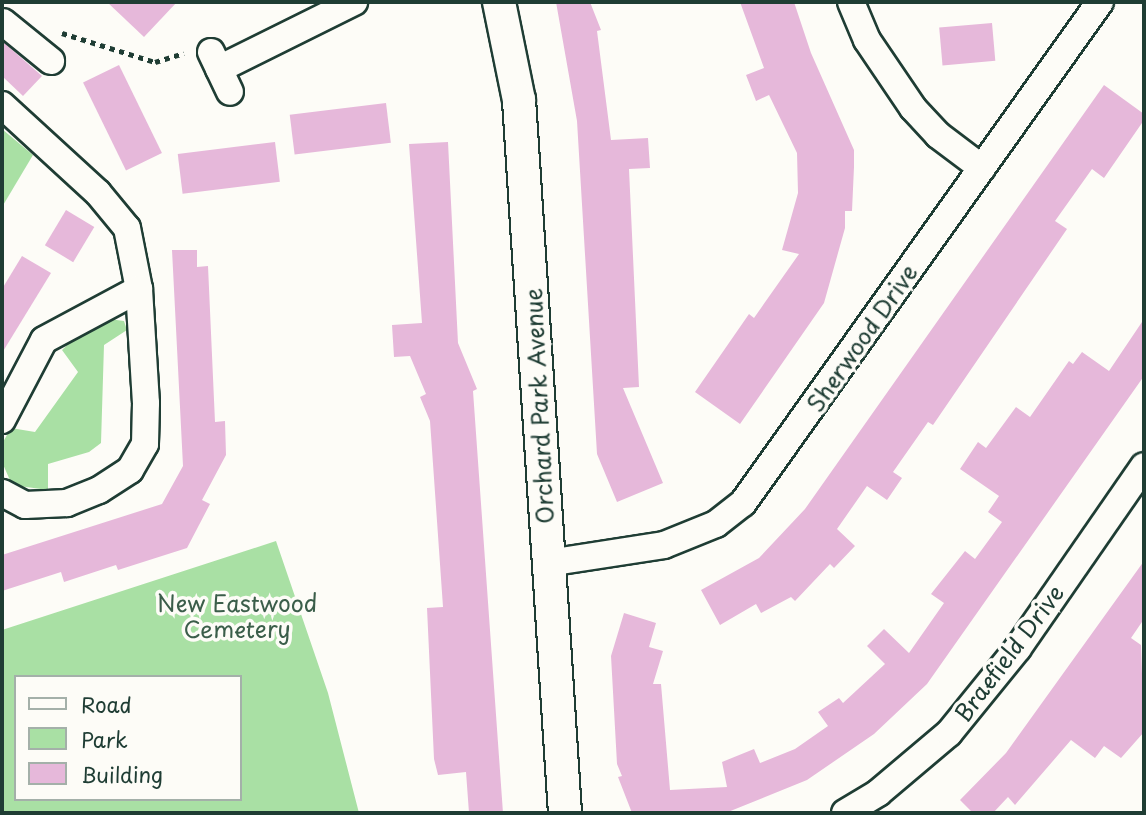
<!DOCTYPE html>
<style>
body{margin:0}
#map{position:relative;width:1146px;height:815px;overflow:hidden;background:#fdfcf7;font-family:"Playpen Sans",sans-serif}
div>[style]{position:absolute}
.green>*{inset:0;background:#a9e0a4}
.building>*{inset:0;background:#e6b8da;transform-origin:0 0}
.path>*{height:4.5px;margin-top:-2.25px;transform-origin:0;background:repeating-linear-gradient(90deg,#1f3d34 0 5px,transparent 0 10px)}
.roads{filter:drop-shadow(2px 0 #1f3d34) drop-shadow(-2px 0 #1f3d34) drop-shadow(0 2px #1f3d34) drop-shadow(0 -2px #1f3d34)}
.minor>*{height:26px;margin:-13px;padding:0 13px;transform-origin:13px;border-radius:13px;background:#fdfcf7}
.tertiary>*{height:32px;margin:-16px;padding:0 16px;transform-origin:16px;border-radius:16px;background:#fdfcf7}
span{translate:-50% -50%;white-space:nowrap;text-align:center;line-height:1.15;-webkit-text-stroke:7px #fdfcf7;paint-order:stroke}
.street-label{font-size:23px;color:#1f3d34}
.park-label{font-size:23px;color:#3b5e4a}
.frame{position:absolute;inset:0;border:4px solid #1f3d34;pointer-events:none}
.legend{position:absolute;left:14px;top:675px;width:228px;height:126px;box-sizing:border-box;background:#fdfcf7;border:2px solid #a4b0a9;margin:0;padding:9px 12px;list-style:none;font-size:21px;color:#1f3d34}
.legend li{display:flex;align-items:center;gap:14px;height:35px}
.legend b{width:35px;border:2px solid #a4b0a9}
</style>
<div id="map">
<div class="green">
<i style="clip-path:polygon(2px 129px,33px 155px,2px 207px)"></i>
<i style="clip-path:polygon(109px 319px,124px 321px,127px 330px,104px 345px,101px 443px,89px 452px,48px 464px,48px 490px,12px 485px,2px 462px,3px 442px,11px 428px,35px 432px,78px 372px,62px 350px,83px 330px)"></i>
<i style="clip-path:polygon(evenodd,276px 541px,328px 693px,359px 813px,2px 813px,2px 630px,276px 541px,16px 677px,240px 677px,240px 799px,16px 799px,16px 677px)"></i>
</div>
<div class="building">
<i style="clip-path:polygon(107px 2px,177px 2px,144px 37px)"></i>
<i style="clip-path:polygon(556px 2px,590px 2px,601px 30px,597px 31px,611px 140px,648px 138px,650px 168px,629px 169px,639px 387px,623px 388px,663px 483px,617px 502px,597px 454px,577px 121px)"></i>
<i style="clip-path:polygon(740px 2px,794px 2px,811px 53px,854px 150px,854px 167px,852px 211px,845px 211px,845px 228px,824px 303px,740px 424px,695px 392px,749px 314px,754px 318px,799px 254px,782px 250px,798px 193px,797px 153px,769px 95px,756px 101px,746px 75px,764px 68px)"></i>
<i style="left:992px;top:23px;width:38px;height:53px;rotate:85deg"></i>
<i style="clip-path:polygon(2px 41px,42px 76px,23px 96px,2px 76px)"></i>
<i style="left:119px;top:65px;width:98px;height:40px;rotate:64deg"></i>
<i style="clip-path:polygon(1104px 85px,1144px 114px,1144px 120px,1104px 178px,1092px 169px,1055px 221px,1067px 229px,933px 425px,928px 422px,893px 472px,902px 478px,887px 500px,867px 486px,837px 529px,855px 546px,834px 568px,830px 564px,795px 601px,791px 597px,761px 613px,756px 604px,720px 625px,701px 590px,759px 558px,805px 509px)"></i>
<i style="left:386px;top:103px;width:40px;height:97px;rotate:83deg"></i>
<i style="left:275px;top:142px;width:40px;height:98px;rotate:83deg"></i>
<i style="clip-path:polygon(448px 142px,458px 343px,477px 389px,473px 391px,503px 813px,469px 813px,466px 772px,438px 775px,434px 759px,427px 608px,443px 607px,430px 421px,420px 397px,426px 394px,410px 356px,394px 357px,392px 325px,422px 323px,409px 144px)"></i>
<i style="left:66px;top:210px;width:33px;height:41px;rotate:31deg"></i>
<i style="clip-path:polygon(172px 250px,197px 250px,197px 267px,208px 266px,215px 422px,225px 421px,226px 455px,202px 500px,210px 504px,187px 548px,118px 570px,116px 565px,64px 582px,61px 572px,2px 591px,2px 555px,162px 504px,183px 466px)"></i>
<i style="clip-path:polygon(22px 256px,51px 273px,2px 353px,2px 289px)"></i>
<i style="clip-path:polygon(1144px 319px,1144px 376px,927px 684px,874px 734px,807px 780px,728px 812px,632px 813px,618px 777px,622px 776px,617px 764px,611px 656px,624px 613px,656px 623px,649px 647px,663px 651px,653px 684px,661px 684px,670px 790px,727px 787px,722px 762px,754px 749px,760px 763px,795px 749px,828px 726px,818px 712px,839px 698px,843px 703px,885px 664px,867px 646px,884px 629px,909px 653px,944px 603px,931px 594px,965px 551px,975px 559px,1002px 522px,988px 512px,999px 496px,960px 469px,978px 442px,986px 448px,1016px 407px,1030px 417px,1069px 361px,1073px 364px,1082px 352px,1109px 371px)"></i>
<i style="clip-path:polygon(1144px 561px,1144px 619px,1131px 638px,1141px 645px,1144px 732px,1121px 758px,1104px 746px,1095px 758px,1071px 740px,1015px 805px,1008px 797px,993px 813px,973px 813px,960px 800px,1006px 753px)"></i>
</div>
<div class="path">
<i style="left:62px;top:33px;width:97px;rotate:17.3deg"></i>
<i style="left:155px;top:62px;width:30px;rotate:-17deg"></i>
</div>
<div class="roads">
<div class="minor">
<i style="left:851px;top:2px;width:41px;rotate:67.2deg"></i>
<i style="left:867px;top:40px;width:82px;rotate:55.9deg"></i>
<i style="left:913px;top:108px;width:37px;rotate:47deg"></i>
<i style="left:938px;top:135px;width:55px;rotate:36.9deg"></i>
<i style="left:3px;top:22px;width:62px;rotate:39.1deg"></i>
<i style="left:211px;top:52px;width:44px;rotate:64.6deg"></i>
<i style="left:219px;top:69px;width:151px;rotate:-26.4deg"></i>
<i style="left:2px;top:105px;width:130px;rotate:42.5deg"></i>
<i style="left:98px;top:193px;width:45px;rotate:50.4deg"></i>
<i style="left:127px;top:228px;width:62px;rotate:78.9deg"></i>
<i style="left:139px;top:289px;width:114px;rotate:86.5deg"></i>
<i style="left:146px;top:403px;width:41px;rotate:91.4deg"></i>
<i style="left:145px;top:444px;width:30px;rotate:120deg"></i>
<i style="left:130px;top:470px;width:37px;rotate:147deg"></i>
<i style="left:99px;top:490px;width:35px;rotate:158deg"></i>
<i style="left:67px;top:503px;width:42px;rotate:177.3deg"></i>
<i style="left:25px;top:505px;width:26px;rotate:-152deg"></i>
<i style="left:2px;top:420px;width:90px;rotate:-62.3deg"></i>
<i style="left:44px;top:340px;width:108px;rotate:-28.2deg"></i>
<i style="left:548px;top:563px;width:117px;rotate:-8.8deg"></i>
<i style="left:664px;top:545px;width:56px;rotate:-22deg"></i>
<i style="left:716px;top:524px;width:34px;rotate:-38deg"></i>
<i style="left:743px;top:503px;width:615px;rotate:-54.53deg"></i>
<i style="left:845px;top:813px;width:39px;rotate:-31deg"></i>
<i style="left:878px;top:793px;width:93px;rotate:-40.2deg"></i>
<i style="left:949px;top:733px;width:109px;rotate:-50.9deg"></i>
<i style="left:1018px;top:648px;width:221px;rotate:-55.3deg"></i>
</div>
<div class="tertiary">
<i style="left:499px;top:2px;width:100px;rotate:78.5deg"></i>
<i style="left:519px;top:100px;width:714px;rotate:86.31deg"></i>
</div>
</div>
<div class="street-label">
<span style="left:862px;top:338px;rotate:-55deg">Sherwood Drive</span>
<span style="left:539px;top:406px;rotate:-93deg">Orchard Park Avenue</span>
<span style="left:1009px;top:653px;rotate:-53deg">Braefield Drive</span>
</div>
<div class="park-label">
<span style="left:237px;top:616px">New Eastwood<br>Cemetery</span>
</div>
<div class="frame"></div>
<ul class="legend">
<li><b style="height:9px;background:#fdfcf7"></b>Road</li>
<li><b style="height:19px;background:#a9e0a4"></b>Park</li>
<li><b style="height:19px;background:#e6b8da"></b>Building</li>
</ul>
</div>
